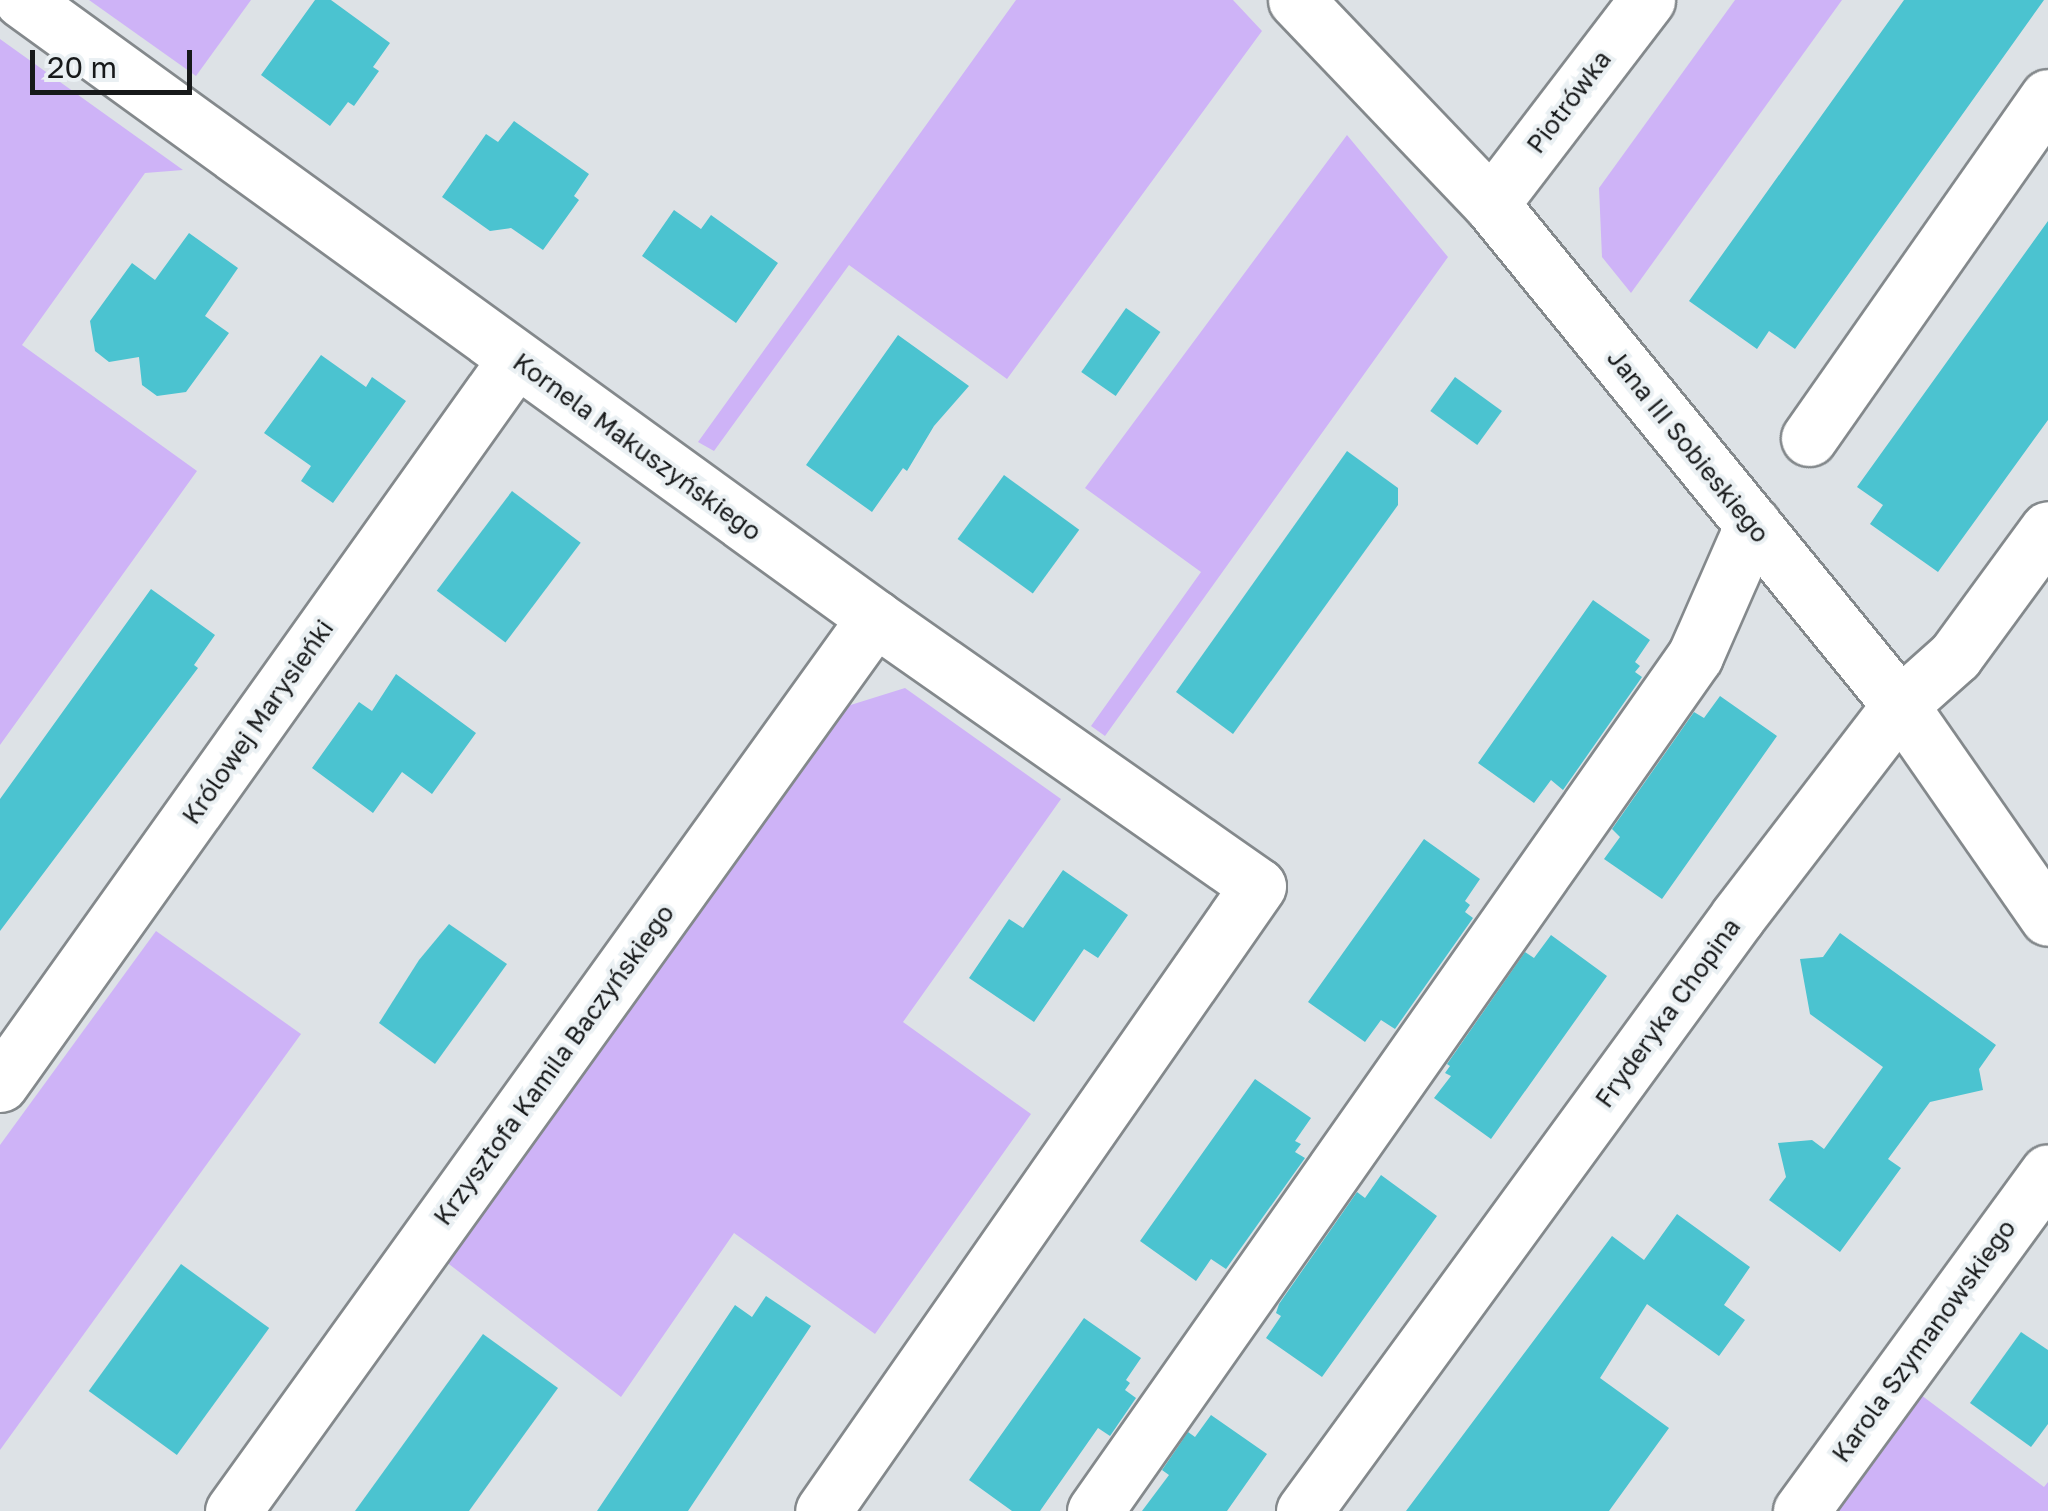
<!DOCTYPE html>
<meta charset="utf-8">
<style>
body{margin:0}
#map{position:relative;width:2048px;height:1511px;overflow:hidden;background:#dde2e6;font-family:"Golos Text",sans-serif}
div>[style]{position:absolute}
.green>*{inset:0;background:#ceb3f7}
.building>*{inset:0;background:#4bc3d0;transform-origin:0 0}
.roads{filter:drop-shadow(2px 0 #84898c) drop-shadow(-2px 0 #84898c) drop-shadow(0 2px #84898c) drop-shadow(0 -2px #84898c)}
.minor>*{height:55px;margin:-27.5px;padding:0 27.5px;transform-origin:27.5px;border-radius:27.5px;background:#fff}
span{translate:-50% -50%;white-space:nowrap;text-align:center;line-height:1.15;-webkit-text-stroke:8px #eaf0f3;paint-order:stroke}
.street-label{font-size:25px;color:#17191a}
.scale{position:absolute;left:30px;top:50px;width:162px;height:45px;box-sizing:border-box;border:5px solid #17191a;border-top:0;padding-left:12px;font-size:30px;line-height:35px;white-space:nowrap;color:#17191a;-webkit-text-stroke:8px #eaf0f3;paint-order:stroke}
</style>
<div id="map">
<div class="green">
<i style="clip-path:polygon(89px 0,251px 0,196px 76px)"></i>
<i style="clip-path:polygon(1016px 0,1233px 0,1262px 31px,1007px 379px,849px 265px,714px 451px,698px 442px)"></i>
<i style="clip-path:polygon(1735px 0,1842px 0,1631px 293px,1602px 257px,1599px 188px)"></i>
<i style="clip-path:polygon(0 39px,183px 170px,145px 173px,22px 345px,197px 471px,0 745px)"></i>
<i style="clip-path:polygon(1347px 135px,1448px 257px,1105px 736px,1091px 726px,1201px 572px,1085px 488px)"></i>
<i style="clip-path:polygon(905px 688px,1061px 799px,903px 1022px,1031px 1114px,875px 1334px,734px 1233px,621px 1397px,445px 1261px,841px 708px)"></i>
<i style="clip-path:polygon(156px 931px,301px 1034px,0 1450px,0 1145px)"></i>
<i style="clip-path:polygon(1921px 1395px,2044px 1487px,2048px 1482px,2048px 1511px,1837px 1511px)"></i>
</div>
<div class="building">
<i style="clip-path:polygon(315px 0,331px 0,390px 43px,373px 67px,379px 71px,354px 106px,348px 102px,330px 126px,261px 75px)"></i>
<i style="clip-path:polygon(1904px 0,2044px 0,1795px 349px,1769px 331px,1757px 349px,1689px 301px)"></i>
<i style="clip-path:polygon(514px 121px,589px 174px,574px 196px,579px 200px,543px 250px,511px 228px,490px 231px,442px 197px,486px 134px,498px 142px)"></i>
<i style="clip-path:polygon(674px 210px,701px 229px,711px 215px,778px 263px,736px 323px,642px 256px)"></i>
<i style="clip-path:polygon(2048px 221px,2048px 420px,1938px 572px,1870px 524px,1883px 505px,1857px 487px)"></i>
<i style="clip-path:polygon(189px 233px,238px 268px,205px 316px,229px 333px,186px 392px,157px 396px,142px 385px,139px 357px,109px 362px,95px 351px,90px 321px,132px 263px,155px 280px)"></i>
<i style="left:1126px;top:308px;width:42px;height:78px;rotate:35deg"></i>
<i style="clip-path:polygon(898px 335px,969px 386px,934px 426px,907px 471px,903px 468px,872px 512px,806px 465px)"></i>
<i style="clip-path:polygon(321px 355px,366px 387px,372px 377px,406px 401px,333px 503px,301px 481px,311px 466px,264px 433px)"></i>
<i style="left:1455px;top:377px;width:58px;height:42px;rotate:36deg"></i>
<i style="clip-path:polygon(1347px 451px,1398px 488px,1398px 505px,1233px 734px,1176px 692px)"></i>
<i style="left:1004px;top:475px;width:93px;height:79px;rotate:36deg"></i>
<i style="left:512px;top:491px;width:86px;height:125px;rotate:37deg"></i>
<i style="clip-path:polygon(151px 589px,215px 635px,194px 665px,198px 668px,0 931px,0 799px)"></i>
<i style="clip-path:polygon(1593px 600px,1650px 640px,1635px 662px,1640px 666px,1635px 672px,1642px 677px,1563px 790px,1551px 780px,1534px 803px,1478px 763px)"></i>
<i style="clip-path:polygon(396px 674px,476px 733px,432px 794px,402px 772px,373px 813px,312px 768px,359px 702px,372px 711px)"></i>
<i style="clip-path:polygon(1720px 696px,1777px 736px,1662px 899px,1604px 859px,1620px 837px,1612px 829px,1694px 712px,1704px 718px)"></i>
<i style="clip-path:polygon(1424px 839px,1480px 879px,1465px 901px,1470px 905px,1465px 912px,1473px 918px,1395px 1029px,1381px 1020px,1365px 1042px,1308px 1002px)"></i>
<i style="clip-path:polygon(1063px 870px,1128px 915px,1098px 958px,1084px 949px,1034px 1022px,969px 978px,1009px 919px,1023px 928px)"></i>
<i style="clip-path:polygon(449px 924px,507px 964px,435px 1064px,379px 1023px,419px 960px)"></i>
<i style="clip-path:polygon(1840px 933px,1996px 1045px,1979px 1069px,1983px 1090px,1930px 1102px,1888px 1159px,1901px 1168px,1840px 1252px,1769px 1200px,1786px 1177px,1778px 1143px,1812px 1140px,1824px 1149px,1883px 1067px,1810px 1014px,1800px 959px,1823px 957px)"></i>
<i style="clip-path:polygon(1551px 935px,1607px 976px,1491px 1139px,1434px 1098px,1451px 1076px,1445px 1073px,1450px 1066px,1447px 1064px,1525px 952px,1534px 958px)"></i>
<i style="clip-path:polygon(1255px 1079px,1311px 1118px,1295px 1141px,1301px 1144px,1295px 1152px,1305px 1158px,1226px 1269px,1211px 1259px,1196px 1281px,1140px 1241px)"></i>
<i style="clip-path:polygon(1381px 1175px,1437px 1216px,1322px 1377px,1266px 1338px,1281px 1316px,1276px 1313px,1279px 1304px,1357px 1192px,1365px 1198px)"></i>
<i style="clip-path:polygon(1677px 1214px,1750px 1267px,1724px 1305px,1745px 1320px,1719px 1356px,1647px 1304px,1600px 1378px,1669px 1428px,1609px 1511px,1406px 1511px,1612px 1236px,1644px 1260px)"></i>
<i style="left:181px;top:1264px;width:109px;height:157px;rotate:36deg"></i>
<i style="clip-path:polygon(766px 1296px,811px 1326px,688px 1511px,597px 1511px,735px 1305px,752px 1317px)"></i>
<i style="clip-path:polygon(1084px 1318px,1141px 1358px,1126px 1380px,1130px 1383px,1125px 1390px,1136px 1398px,1110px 1436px,1098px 1428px,1040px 1511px,1012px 1511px,969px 1480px)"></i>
<i style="clip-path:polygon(2021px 1332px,2048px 1350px,2048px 1424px,2031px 1447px,1970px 1403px)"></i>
<i style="clip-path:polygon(483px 1334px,558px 1388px,469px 1511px,355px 1511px)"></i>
<i style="clip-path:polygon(1211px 1415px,1267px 1454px,1227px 1511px,1142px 1511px,1169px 1475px,1162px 1470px,1188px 1432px,1195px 1437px)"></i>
</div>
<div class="roads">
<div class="minor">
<i style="left:22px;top:0;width:1053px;rotate:35.92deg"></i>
<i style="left:875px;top:618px;width:467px;rotate:35deg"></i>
<i style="left:1258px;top:886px;width:761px;rotate:124.84deg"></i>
<i style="left:1296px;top:0;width:282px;rotate:46.3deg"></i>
<i style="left:1491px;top:204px;width:647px;rotate:50.77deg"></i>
<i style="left:1900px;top:705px;width:259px;rotate:55.2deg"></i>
<i style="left:1491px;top:204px;width:257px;rotate:-52.6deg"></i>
<i style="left:1809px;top:438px;width:416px;rotate:-55deg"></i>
<i style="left:0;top:1084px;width:890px;rotate:-54.56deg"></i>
<i style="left:233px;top:1511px;width:1100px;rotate:-54.29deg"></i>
<i style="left:1095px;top:1511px;width:1045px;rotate:-54.94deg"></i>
<i style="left:1695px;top:656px;width:144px;rotate:-66.3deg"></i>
<i style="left:1304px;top:1511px;width:736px;rotate:-53.89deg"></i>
<i style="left:1738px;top:916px;width:266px;rotate:-52.5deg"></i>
<i style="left:1900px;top:705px;width:74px;rotate:-41.7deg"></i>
<i style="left:1955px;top:656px;width:157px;rotate:-53.8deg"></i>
<i style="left:1801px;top:1511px;width:419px;rotate:-53.9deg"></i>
</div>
</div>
<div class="street-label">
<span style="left:1569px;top:102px;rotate:-53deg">Piotrówka</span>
<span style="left:1688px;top:446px;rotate:51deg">Jana III Sobieskiego</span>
<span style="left:637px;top:447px;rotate:36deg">Kornela Makuszyńskiego</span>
<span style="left:258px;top:722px;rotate:-55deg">Królowej Marysieńki</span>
<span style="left:1668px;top:1013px;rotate:-54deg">Fryderyka Chopina</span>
<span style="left:554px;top:1065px;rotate:-54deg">Krzysztofa Kamila Baczyńskiego</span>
<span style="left:1924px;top:1341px;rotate:-54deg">Karola Szymanowskiego</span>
</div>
<div class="scale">20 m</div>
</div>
